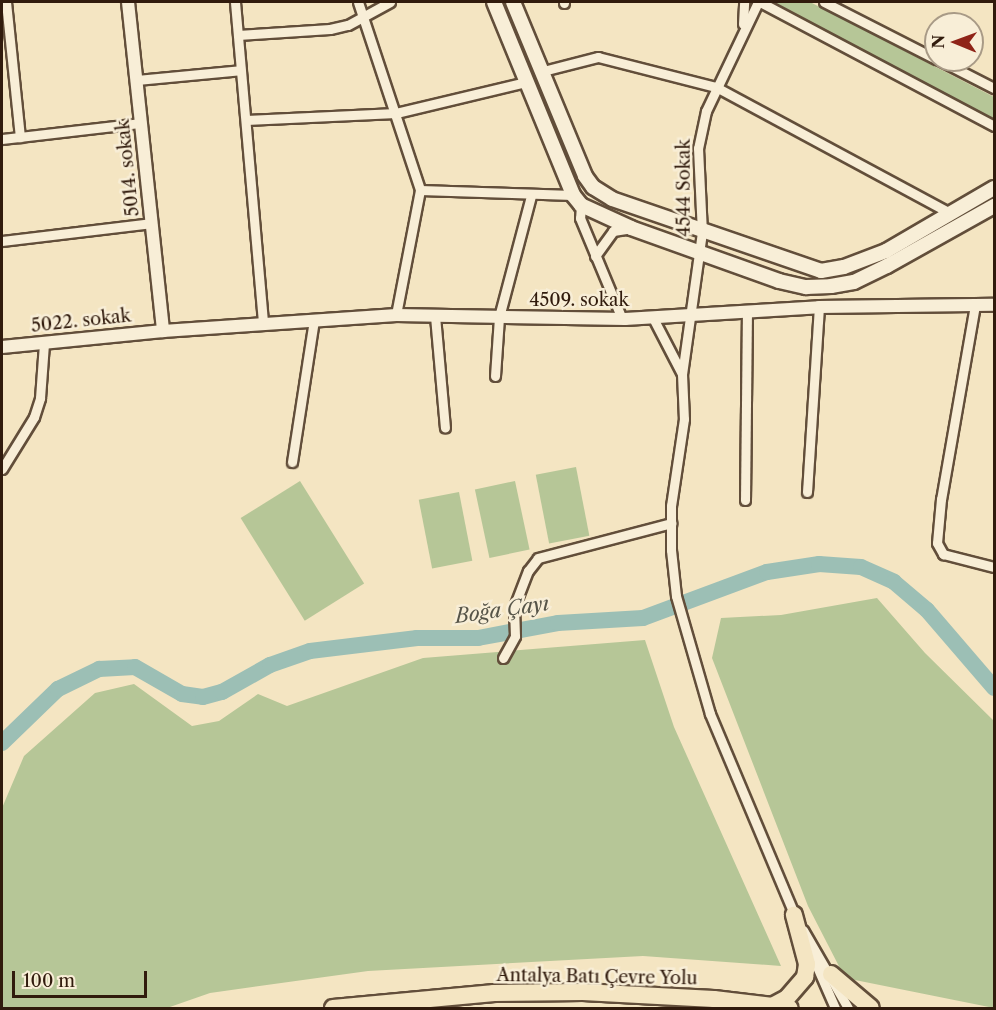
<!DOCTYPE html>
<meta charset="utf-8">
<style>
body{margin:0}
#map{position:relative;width:996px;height:1010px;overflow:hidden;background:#f4e5c2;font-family:"Libre Caslon Text",serif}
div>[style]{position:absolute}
.green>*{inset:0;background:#b6c697;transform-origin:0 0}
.river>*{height:16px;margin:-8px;padding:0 8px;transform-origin:8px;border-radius:8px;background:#9cbfb5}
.roads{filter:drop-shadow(2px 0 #624e3a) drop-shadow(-2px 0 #624e3a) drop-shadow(0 2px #624e3a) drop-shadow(0 -2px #624e3a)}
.minor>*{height:9px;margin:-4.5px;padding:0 4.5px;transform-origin:4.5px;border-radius:4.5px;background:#f8eed7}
.tertiary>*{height:12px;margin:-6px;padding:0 6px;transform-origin:6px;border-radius:6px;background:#f8eed7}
.secondary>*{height:14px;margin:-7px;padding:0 7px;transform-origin:7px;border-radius:7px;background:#f8eed7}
.trunk>*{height:16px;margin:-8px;padding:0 8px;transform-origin:8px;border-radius:8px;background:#f4e5c2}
span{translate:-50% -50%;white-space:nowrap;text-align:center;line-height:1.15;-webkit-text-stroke:5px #f8eed7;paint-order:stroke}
.street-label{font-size:18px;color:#311b0d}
.water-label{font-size:20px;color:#565448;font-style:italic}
.frame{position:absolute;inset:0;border:3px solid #311b0d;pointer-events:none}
.north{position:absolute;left:924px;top:12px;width:60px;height:60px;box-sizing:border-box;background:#f8eed7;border:2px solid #a89a86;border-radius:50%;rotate:271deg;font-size:16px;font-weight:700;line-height:24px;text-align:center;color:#311b0d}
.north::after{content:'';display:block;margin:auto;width:21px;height:27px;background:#8f2418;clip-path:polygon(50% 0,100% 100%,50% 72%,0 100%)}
.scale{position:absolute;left:12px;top:971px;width:135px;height:27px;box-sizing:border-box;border:3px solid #311b0d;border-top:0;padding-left:8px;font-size:18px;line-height:21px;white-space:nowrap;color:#311b0d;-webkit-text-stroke:4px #f8eed7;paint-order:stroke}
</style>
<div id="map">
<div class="green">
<i style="clip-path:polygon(774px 2px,810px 2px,994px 97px,994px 120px)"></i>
<i style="left:576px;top:467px;width:70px;height:41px;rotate:79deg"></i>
<i style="left:300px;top:481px;width:121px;height:70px;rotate:58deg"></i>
<i style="left:515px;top:481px;width:70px;height:41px;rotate:78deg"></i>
<i style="left:459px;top:492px;width:70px;height:41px;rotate:79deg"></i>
<i style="clip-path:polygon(877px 598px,925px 653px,994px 721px,994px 1008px,845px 978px,808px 906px,712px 658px,721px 618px,781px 615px)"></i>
<i style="clip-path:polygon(645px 640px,674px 727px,781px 966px,643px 956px,368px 971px,210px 993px,167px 1008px,2px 1008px,2px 808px,24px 756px,95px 693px,134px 684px,192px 726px,219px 721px,258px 694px,287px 706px,423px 658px)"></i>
</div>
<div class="river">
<i style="left:2px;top:743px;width:78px;rotate:-44deg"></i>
<i style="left:58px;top:689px;width:46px;rotate:-26deg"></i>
<i style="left:99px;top:669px;width:36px;rotate:-3deg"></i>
<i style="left:135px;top:667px;width:54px;rotate:29.9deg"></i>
<i style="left:182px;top:694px;width:21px;rotate:8deg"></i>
<i style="left:203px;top:697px;width:20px;rotate:-15deg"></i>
<i style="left:222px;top:692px;width:55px;rotate:-29.4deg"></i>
<i style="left:270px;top:665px;width:42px;rotate:-19.3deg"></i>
<i style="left:310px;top:651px;width:108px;rotate:-6.9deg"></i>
<i style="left:417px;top:638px;width:61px"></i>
<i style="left:478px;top:638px;width:81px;rotate:-10.6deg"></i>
<i style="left:558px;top:623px;width:85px;rotate:-3.4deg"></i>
<i style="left:643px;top:618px;width:132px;rotate:-20.4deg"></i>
<i style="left:767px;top:572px;width:53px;rotate:-8.7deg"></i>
<i style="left:819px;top:564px;width:42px;rotate:4.1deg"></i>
<i style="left:861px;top:567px;width:36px;rotate:24deg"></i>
<i style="left:894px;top:582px;width:43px;rotate:40.3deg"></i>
<i style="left:927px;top:610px;width:103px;rotate:49.3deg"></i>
</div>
<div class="roads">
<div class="minor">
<i style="left:6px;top:2px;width:136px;rotate:84.1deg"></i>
<i style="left:235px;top:2px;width:322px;rotate:85deg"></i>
<i style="left:358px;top:2px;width:198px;rotate:71.7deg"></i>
<i style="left:420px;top:190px;width:127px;rotate:100.9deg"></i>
<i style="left:758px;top:2px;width:121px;rotate:115.5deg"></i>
<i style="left:706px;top:111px;width:38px;rotate:102deg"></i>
<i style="left:698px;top:148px;width:84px;rotate:87.3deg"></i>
<i style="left:702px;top:232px;width:143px;rotate:98deg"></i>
<i style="left:682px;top:374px;width:45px;rotate:87.5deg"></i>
<i style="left:684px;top:419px;width:88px;rotate:98.5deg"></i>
<i style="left:671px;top:506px;width:44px;rotate:90deg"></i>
<i style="left:671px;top:550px;width:46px;rotate:83.8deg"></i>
<i style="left:676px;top:596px;width:123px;rotate:73.9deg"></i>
<i style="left:710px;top:714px;width:222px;rotate:67.2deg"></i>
<i style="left:760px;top:2px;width:265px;rotate:27.9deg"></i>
<i style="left:824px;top:2px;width:126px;rotate:27deg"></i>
<i style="left:564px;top:3px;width:1px;rotate:-90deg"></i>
<i style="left:743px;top:24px;width:22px;rotate:-87deg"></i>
<i style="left:238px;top:35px;width:92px;rotate:-3.7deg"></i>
<i style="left:330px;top:29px;width:18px;rotate:-13deg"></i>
<i style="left:348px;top:25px;width:48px;rotate:-28.7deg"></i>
<i style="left:939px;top:60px;width:62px;rotate:27deg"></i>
<i style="left:543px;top:71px;width:57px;rotate:-14.3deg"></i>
<i style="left:598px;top:57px;width:122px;rotate:14.3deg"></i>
<i style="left:716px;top:87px;width:266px;rotate:28.3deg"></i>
<i style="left:136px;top:80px;width:105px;rotate:-5.4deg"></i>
<i style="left:246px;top:120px;width:150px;rotate:-2.7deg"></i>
<i style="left:396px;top:113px;width:134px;rotate:-13.4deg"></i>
<i style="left:2px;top:139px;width:140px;rotate:-6.6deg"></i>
<i style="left:420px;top:190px;width:153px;rotate:1.9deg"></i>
<i style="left:581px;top:205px;width:13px;rotate:94deg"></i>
<i style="left:580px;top:218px;width:109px;rotate:67.4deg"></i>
<i style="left:2px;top:241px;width:151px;rotate:-6.8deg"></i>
<i style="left:595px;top:256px;width:31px;rotate:-54deg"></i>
<i style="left:613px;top:231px;width:18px;rotate:-9deg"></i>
<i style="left:975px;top:305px;width:197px;rotate:99.9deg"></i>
<i style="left:941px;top:499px;width:44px;rotate:95.2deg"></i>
<i style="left:937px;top:543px;width:13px;rotate:61deg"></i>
<i style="left:943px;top:554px;width:53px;rotate:14.3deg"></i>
<i style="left:435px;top:316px;width:112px;rotate:84.9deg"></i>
<i style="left:653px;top:318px;width:63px;rotate:62.6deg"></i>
<i style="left:495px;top:376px;width:59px;rotate:-86.1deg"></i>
<i style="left:499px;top:317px;width:125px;rotate:-75.2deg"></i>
<i style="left:292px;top:462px;width:144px;rotate:-81.2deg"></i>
<i style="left:2px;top:469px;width:61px;rotate:-58.4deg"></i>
<i style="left:34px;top:417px;width:20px;rotate:-72deg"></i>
<i style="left:40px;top:398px;width:55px;rotate:-85.8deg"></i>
<i style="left:807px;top:492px;width:185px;rotate:-86.3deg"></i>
<i style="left:745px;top:500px;width:186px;rotate:-89.4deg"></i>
<i style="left:503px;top:658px;width:25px;rotate:-61deg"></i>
<i style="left:515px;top:636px;width:29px;rotate:-92deg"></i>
<i style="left:514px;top:607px;width:39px;rotate:-69deg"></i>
<i style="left:528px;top:571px;width:16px;rotate:-52deg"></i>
<i style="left:538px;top:558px;width:138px;rotate:-14.7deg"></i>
<i style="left:803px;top:930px;width:90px;rotate:60deg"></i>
<i style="left:811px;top:953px;width:60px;rotate:66.4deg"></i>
</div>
<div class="tertiary">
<i style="left:128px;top:2px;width:331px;rotate:83.9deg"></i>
<i style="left:2px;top:347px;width:162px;rotate:-5.7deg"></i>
<i style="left:163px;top:331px;width:234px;rotate:-3.9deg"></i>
<i style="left:396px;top:315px;width:229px;rotate:1deg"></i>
<i style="left:625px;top:319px;width:194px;rotate:-3.5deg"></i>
<i style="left:819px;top:307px;width:175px;rotate:-0.7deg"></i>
</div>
<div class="secondary">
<i style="left:494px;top:2px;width:209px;rotate:67.7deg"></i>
<i style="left:573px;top:195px;width:13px;rotate:51deg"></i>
<i style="left:581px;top:205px;width:55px;rotate:24.7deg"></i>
<i style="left:631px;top:228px;width:157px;rotate:19.7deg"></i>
<i style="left:779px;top:281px;width:28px;rotate:13deg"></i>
<i style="left:806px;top:287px;width:25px;rotate:-2deg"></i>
<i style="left:831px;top:286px;width:23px;rotate:-10deg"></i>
<i style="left:854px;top:282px;width:37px;rotate:-26deg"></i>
<i style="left:887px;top:266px;width:123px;rotate:-29.3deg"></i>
<i style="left:513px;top:2px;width:188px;rotate:67.5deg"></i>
<i style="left:585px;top:176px;width:14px;rotate:54deg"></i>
<i style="left:593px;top:187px;width:22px;rotate:32deg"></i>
<i style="left:612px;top:199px;width:221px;rotate:19deg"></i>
<i style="left:821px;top:271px;width:23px;rotate:-10deg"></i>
<i style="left:844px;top:267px;width:45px;rotate:-20.9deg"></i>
<i style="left:886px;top:251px;width:125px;rotate:-30.3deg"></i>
</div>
<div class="trunk">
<i style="left:831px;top:974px;width:52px;rotate:40.4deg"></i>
<i style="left:772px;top:1006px;width:17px;rotate:-28deg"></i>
<i style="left:787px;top:998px;width:28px;rotate:-49deg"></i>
<i style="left:805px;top:977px;width:13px;rotate:-81deg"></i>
<i style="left:807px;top:964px;width:51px;rotate:-104.9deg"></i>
<i style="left:333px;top:1008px;width:162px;rotate:-5.3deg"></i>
<i style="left:494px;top:993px;width:89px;rotate:-0.6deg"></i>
<i style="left:583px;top:992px;width:131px;rotate:3.1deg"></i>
<i style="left:714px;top:999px;width:76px;rotate:6.8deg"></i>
</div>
</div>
<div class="street-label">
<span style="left:128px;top:168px;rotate:-96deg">5014. sokak</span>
<span style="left:684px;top:188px;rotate:-90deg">4544 Sokak</span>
<span style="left:579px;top:300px">4509. sokak</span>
<span style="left:81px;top:321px;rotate:-6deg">5022. sokak</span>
<span style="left:597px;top:977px;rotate:1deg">Antalya Batı Çevre Yolu</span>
</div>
<div class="water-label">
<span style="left:502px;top:610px;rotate:-8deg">Boğa Çayı</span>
</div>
<div class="frame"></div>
<div class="north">N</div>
<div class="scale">100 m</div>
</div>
